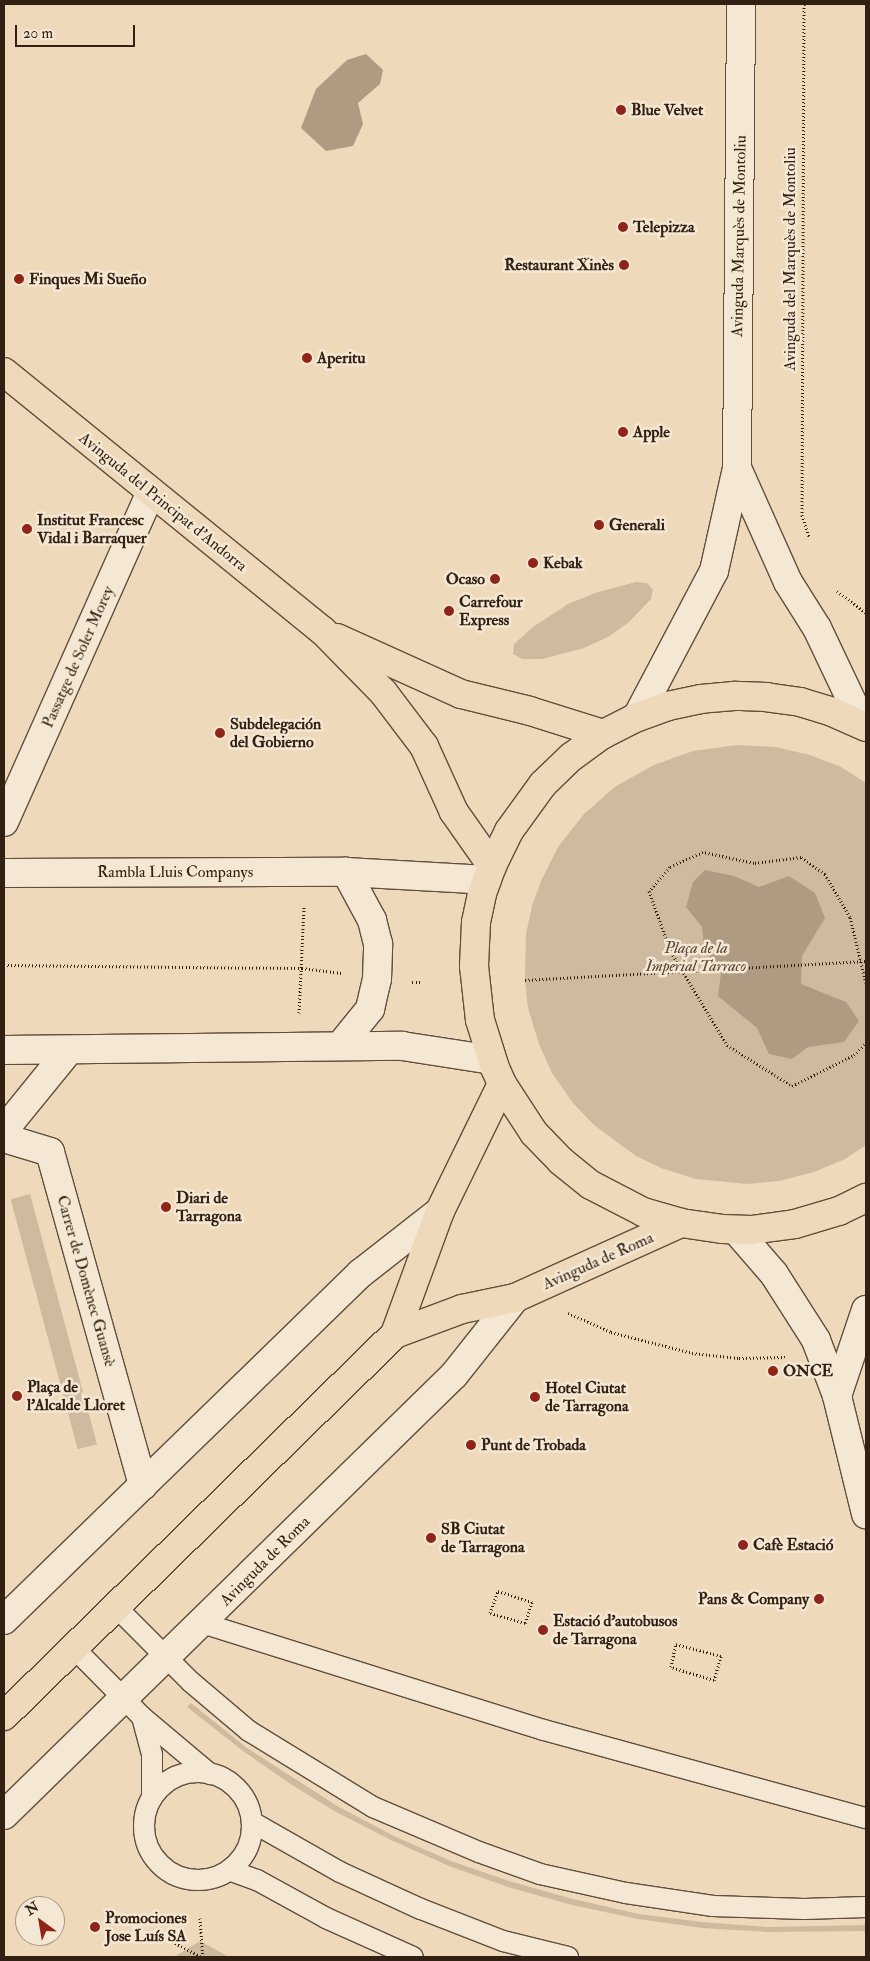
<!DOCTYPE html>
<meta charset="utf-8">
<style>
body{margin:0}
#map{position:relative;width:870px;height:1961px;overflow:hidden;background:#eedabb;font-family:"IM FELL Double Pica",serif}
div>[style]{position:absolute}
.green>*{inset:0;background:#ceba9e;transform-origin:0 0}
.water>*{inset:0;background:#ae9b82}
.path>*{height:3px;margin-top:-1.5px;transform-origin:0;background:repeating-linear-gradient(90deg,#322012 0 1px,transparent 0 3.5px)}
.roads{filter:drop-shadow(1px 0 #614e3c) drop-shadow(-1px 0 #614e3c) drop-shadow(0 1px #614e3c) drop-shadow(0 -1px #614e3c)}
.service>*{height:20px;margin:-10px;padding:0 10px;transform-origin:10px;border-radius:10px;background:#f4e7d3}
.service>.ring{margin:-10px;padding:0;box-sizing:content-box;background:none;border:20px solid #f4e7d3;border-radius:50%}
.minor>*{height:28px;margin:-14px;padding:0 14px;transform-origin:14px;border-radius:14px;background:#f4e7d3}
.tertiary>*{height:28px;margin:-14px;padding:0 14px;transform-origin:14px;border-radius:14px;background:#f4e7d3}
.primary>*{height:28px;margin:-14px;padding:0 14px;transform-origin:14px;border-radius:14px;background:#eedabb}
.dots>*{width:14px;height:14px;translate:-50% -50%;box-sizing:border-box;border:2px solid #f4e7d3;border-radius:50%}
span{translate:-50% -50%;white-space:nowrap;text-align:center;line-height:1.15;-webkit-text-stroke:5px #f4e7d3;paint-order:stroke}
.poi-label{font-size:16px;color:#322012;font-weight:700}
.left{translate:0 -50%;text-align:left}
.right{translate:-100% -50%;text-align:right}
.street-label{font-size:16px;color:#322012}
.park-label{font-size:16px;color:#594635;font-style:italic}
.frame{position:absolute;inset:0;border:5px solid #322012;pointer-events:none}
.north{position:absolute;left:15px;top:1896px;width:50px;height:50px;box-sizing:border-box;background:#f4e7d3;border:1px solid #a69786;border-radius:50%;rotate:328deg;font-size:14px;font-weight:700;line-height:20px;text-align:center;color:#322012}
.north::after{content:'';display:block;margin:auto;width:18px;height:22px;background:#8f2418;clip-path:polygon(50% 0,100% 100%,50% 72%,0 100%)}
.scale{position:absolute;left:15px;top:25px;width:120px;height:22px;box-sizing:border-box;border:2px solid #322012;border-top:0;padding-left:6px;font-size:15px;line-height:18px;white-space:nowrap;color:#322012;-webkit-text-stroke:4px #f4e7d3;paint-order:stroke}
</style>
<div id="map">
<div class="green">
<i style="clip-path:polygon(636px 582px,647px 583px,653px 590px,651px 599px,629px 622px,608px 637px,584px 648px,542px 659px,522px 659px,513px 654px,514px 644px,533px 627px,568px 604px,595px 593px)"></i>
<i style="clip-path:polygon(737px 745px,775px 747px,810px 755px,841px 767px,866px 783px,866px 1145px,845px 1159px,814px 1172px,779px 1181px,747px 1184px,696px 1179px,661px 1168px,636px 1156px,594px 1125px,573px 1103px,552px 1073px,539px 1044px,528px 1008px,525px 980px,526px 934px,532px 906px,541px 881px,558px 847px,584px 814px,616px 786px,654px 765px,693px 751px)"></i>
<i style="left:30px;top:1194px;width:259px;height:20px;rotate:75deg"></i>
<i style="clip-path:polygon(191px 1703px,247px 1748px,339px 1807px,394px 1836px,451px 1861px,509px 1881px,573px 1899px,639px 1914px,702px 1922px,767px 1927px,866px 1925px,866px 1931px,767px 1932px,702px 1928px,638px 1919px,572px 1905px,508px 1887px,449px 1866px,391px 1840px,336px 1812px,292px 1785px,243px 1751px,187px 1707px)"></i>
<i style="clip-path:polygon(200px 1941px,229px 1957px,174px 1957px)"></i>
</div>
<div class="water">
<i style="clip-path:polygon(366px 54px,383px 70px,380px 84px,358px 103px,363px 124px,353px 146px,326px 151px,301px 128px,316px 89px,347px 60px)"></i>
<i style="clip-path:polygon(705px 870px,734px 876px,759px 887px,789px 876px,815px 893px,825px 918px,802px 956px,801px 984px,846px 1002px,859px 1021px,844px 1042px,808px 1047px,792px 1059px,769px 1054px,757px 1028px,718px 996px,721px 973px,704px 950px,702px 927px,686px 907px,693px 882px)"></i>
</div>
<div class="path">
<i style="left:804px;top:4px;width:511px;rotate:90.22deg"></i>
<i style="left:802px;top:515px;width:23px;rotate:72deg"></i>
<i style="left:837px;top:591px;width:36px;rotate:37deg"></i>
<i style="left:4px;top:965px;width:298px;rotate:0.6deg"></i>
<i style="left:302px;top:968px;width:40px;rotate:7.1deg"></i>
<i style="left:525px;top:980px;width:342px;rotate:-3.2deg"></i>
<i style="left:412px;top:982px;width:10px"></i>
<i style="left:866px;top:983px;width:68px;rotate:-103.6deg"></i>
<i style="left:850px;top:917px;width:50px;rotate:-120.2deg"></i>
<i style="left:825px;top:874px;width:29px;rotate:-145deg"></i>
<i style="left:801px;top:857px;width:47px;rotate:172.7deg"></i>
<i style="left:754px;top:863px;width:52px;rotate:-167.8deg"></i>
<i style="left:703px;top:852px;width:36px;rotate:156deg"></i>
<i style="left:670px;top:867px;width:32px;rotate:131deg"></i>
<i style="left:649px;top:891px;width:65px;rotate:70.2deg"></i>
<i style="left:671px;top:952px;width:109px;rotate:58.9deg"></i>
<i style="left:727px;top:1045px;width:77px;rotate:32.2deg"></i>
<i style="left:792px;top:1086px;width:69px;rotate:-26.6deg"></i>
<i style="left:854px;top:1055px;width:17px;rotate:-45deg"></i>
<i style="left:299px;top:1013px;width:106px;rotate:-87.3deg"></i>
<i style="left:568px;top:1313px;width:47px;rotate:23.8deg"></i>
<i style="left:611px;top:1332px;width:84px;rotate:14.5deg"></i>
<i style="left:692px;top:1353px;width:47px;rotate:6.1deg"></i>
<i style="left:739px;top:1358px;width:46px;rotate:-1.2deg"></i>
<i style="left:498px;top:1591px;width:36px;rotate:18deg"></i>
<i style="left:532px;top:1602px;width:22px;rotate:108deg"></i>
<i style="left:525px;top:1623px;width:36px;rotate:-164deg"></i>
<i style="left:490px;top:1613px;width:23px;rotate:-70deg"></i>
<i style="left:676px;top:1644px;width:47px;rotate:14.9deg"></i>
<i style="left:721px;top:1656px;width:25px;rotate:106deg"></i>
<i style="left:714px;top:1680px;width:45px;rotate:-163.2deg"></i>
<i style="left:671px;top:1667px;width:24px;rotate:-78deg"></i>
<i style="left:200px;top:1918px;width:39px;rotate:86deg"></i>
<i style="left:175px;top:1943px;width:30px;rotate:28deg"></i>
</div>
<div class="roads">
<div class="service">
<i style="left:116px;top:1607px;width:106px;rotate:45deg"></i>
<i style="left:191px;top:1682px;width:76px;rotate:40.2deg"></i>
<i style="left:249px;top:1731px;width:145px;rotate:31.5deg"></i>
<i style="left:373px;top:1807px;width:115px;rotate:23deg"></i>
<i style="left:479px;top:1852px;width:65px;rotate:19.8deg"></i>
<i style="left:540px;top:1874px;width:88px;rotate:12.5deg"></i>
<i style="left:626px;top:1893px;width:88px;rotate:8.5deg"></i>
<i style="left:713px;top:1906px;width:91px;rotate:1.9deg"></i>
<i style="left:804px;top:1909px;width:62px;rotate:-1.8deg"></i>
<i style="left:202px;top:1623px;width:358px;rotate:17.4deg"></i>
<i style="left:544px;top:1730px;width:334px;rotate:15.3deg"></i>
<i style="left:74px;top:1648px;width:97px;rotate:45.4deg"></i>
<i style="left:142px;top:1717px;width:89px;rotate:40deg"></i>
<i style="left:142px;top:1717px;width:39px;rotate:75deg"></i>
<i style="left:152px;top:1755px;width:43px;rotate:90deg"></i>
<i class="ring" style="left:144px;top:1772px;width:88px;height:88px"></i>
<i style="left:252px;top:1822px;width:101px;rotate:29.6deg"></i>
<i style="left:340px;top:1872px;width:89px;rotate:24.6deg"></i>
<i style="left:421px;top:1909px;width:88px;rotate:21.3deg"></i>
<i style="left:503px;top:1941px;width:67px;rotate:13.8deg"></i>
<i style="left:229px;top:1870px;width:30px;rotate:20deg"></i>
<i style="left:257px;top:1880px;width:79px;rotate:28.8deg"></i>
<i style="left:326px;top:1918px;width:95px;rotate:24.1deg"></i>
</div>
<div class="minor">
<i style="left:737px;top:468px;width:125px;rotate:65.9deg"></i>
<i style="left:788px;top:582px;width:54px;rotate:57.8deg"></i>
<i style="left:817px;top:628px;width:107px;rotate:64.6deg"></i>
<i style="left:637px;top:717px;width:165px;rotate:-62.2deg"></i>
<i style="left:714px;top:571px;width:106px;rotate:-77.4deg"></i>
<i style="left:737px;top:468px;width:464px;rotate:-89.5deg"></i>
<i style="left:4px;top:822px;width:361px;rotate:-66deg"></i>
<i style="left:4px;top:873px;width:342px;rotate:-0.2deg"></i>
<i style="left:346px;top:872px;width:141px;rotate:3.2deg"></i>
<i style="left:340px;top:1046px;width:48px;rotate:-51deg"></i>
<i style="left:370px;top:1009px;width:31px;rotate:-77deg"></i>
<i style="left:377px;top:979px;width:35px;rotate:-88deg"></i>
<i style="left:378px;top:944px;width:25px;rotate:-104deg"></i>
<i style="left:372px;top:920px;width:55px;rotate:-118.4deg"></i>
<i style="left:4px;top:1050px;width:398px;rotate:-0.6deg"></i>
<i style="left:402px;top:1046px;width:91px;rotate:8.8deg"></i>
<i style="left:4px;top:1130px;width:103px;rotate:-50.9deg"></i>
<i style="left:4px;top:1138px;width:48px;rotate:16.9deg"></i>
<i style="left:50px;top:1152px;width:346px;rotate:74.4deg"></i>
<i style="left:4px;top:1620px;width:498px;rotate:-44.2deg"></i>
<i style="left:361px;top:1273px;width:100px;rotate:-38.1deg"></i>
<i style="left:4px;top:1815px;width:629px;rotate:-44.36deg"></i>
<i style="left:454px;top:1375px;width:98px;rotate:-51.6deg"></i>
</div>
<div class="tertiary">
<i style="left:736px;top:1230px;width:58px;rotate:49.2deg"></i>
<i style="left:774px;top:1274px;width:78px;rotate:57.5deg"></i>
<i style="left:816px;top:1340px;width:60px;rotate:69.4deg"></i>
<i style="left:837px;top:1396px;width:122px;rotate:76.2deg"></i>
<i style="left:837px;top:1396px;width:91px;rotate:-71.4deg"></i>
</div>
<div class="primary">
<i style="left:4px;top:372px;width:411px;rotate:39.1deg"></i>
<i style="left:323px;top:631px;width:86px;rotate:45.5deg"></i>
<i style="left:383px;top:692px;width:68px;rotate:52.8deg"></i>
<i style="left:424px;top:746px;width:72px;rotate:65.6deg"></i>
<i style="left:454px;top:812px;width:66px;rotate:54.9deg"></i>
<i style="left:337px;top:638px;width:136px;rotate:24.3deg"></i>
<i style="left:461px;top:694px;width:71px;rotate:13.8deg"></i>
<i style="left:530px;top:711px;width:77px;rotate:17.5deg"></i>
<i style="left:866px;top:727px;width:36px;rotate:-156deg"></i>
<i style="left:833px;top:712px;width:34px;rotate:-163deg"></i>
<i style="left:801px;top:702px;width:34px;rotate:-172deg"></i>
<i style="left:767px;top:697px;width:33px;rotate:-178deg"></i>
<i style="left:734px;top:696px;width:33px;rotate:175deg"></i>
<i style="left:701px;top:699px;width:34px;rotate:168deg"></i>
<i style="left:668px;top:706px;width:33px;rotate:160deg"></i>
<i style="left:637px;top:717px;width:38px;rotate:153deg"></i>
<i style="left:603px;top:734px;width:39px;rotate:144deg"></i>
<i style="left:571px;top:757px;width:39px;rotate:136deg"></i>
<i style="left:543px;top:784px;width:58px;rotate:125.9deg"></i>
<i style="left:509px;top:831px;width:39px;rotate:116deg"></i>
<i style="left:492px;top:866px;width:30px;rotate:110deg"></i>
<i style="left:482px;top:894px;width:29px;rotate:102deg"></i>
<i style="left:476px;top:922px;width:44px;rotate:92.6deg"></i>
<i style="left:474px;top:966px;width:54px;rotate:83.7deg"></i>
<i style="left:480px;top:1020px;width:50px;rotate:72.6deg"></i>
<i style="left:495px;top:1068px;width:17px;rotate:66deg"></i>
<i style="left:502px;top:1084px;width:59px;rotate:56.9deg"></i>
<i style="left:534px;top:1133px;width:39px;rotate:46deg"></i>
<i style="left:561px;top:1161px;width:38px;rotate:39deg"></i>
<i style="left:591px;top:1185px;width:59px;rotate:27.4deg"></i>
<i style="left:643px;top:1212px;width:40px;rotate:16deg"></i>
<i style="left:681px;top:1223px;width:41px;rotate:8.3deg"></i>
<i style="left:722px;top:1229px;width:29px;rotate:2deg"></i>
<i style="left:751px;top:1230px;width:44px;rotate:-7.8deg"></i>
<i style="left:795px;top:1224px;width:46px;rotate:-16.5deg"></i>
<i style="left:839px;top:1211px;width:30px;rotate:-26deg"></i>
<i style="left:395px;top:1334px;width:131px;rotate:-69.9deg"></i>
<i style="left:440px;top:1211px;width:141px;rotate:-64deg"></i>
<i style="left:4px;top:1716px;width:547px;rotate:-44.33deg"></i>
<i style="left:395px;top:1334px;width:72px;rotate:-20.5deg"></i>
<i style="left:462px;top:1309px;width:54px;rotate:-11.7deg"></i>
<i style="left:515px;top:1298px;width:182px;rotate:-24.3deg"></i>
</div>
</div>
<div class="dots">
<i style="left:621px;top:110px;background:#8f2418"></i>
<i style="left:623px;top:227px;background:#8f2418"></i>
<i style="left:624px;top:265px;background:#8f2418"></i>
<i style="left:19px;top:279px;background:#8f2418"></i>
<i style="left:307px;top:358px;background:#8f2418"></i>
<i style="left:623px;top:432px;background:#8f2418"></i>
<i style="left:599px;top:525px;background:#8f2418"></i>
<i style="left:27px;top:529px;background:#8f2418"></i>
<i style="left:533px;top:563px;background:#8f2418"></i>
<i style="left:495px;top:579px;background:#8f2418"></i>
<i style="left:449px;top:611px;background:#8f2418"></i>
<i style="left:220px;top:733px;background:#8f2418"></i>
<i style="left:166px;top:1207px;background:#8f2418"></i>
<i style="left:773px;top:1371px;background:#8f2418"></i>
<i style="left:17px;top:1396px;background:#8f2418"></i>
<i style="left:535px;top:1397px;background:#8f2418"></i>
<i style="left:471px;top:1445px;background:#8f2418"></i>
<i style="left:431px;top:1538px;background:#8f2418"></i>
<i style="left:743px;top:1545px;background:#8f2418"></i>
<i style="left:819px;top:1599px;background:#8f2418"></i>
<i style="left:543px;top:1630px;background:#8f2418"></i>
<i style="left:95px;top:1927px;background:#8f2418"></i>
</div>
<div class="poi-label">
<span class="left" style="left:631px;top:110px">Blue Velvet</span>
<span class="left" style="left:633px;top:227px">Telepizza</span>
<span class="right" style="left:614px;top:265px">Restaurant Xinès</span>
<span class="left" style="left:29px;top:279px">Finques Mi Sueño</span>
<span class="left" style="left:317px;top:358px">Aperitu</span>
<span class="left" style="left:633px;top:432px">Apple</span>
<span class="left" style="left:37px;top:529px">Institut Francesc<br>Vidal i Barraquer</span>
<span class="left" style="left:609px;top:525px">Generali</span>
<span class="left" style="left:543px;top:563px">Kebak</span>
<span class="right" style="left:485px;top:579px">Ocaso</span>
<span class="left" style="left:459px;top:611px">Carrefour<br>Express</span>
<span class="left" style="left:230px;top:733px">Subdelegación<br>del Gobierno</span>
<span class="left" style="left:176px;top:1207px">Diari de<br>Tarragona</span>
<span class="left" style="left:783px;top:1371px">ONCE</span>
<span class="left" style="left:27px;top:1396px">Plaça de<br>l'Alcalde Lloret</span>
<span class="left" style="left:545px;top:1397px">Hotel Ciutat<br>de Tarragona</span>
<span class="left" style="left:481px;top:1445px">Punt de Trobada</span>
<span class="left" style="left:441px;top:1538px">SB Ciutat<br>de Tarragona</span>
<span class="left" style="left:753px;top:1545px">Cafè Estació</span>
<span class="right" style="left:809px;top:1599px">Pans &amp; Company</span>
<span class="left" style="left:553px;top:1630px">Estació d'autobusos<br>de Tarragona</span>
<span class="left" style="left:105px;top:1927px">Promociones<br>Jose Luís SA</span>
</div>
<div class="street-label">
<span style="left:739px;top:236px;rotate:-89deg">Avinguda Marquès de Montoliu</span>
<span style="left:790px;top:259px;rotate:-90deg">Avinguda del Marquès de Montoliu</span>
<span style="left:163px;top:502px;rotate:39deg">Avinguda del Principat d'Andorra</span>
<span style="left:78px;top:657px;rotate:-66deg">Passatge de Soler Morey</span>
<span style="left:175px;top:872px">Rambla Lluis Companys</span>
<span style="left:598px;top:1261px;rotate:-24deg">Avinguda de Roma</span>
<span style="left:86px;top:1281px;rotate:74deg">Carrer de Domènec Guansè</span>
<span style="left:265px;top:1561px;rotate:-45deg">Avinguda de Roma</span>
</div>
<div class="park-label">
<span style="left:696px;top:957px">Plaça de la<br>Imperial Tarraco</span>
</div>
<div class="frame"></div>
<div class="north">N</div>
<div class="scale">20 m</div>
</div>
